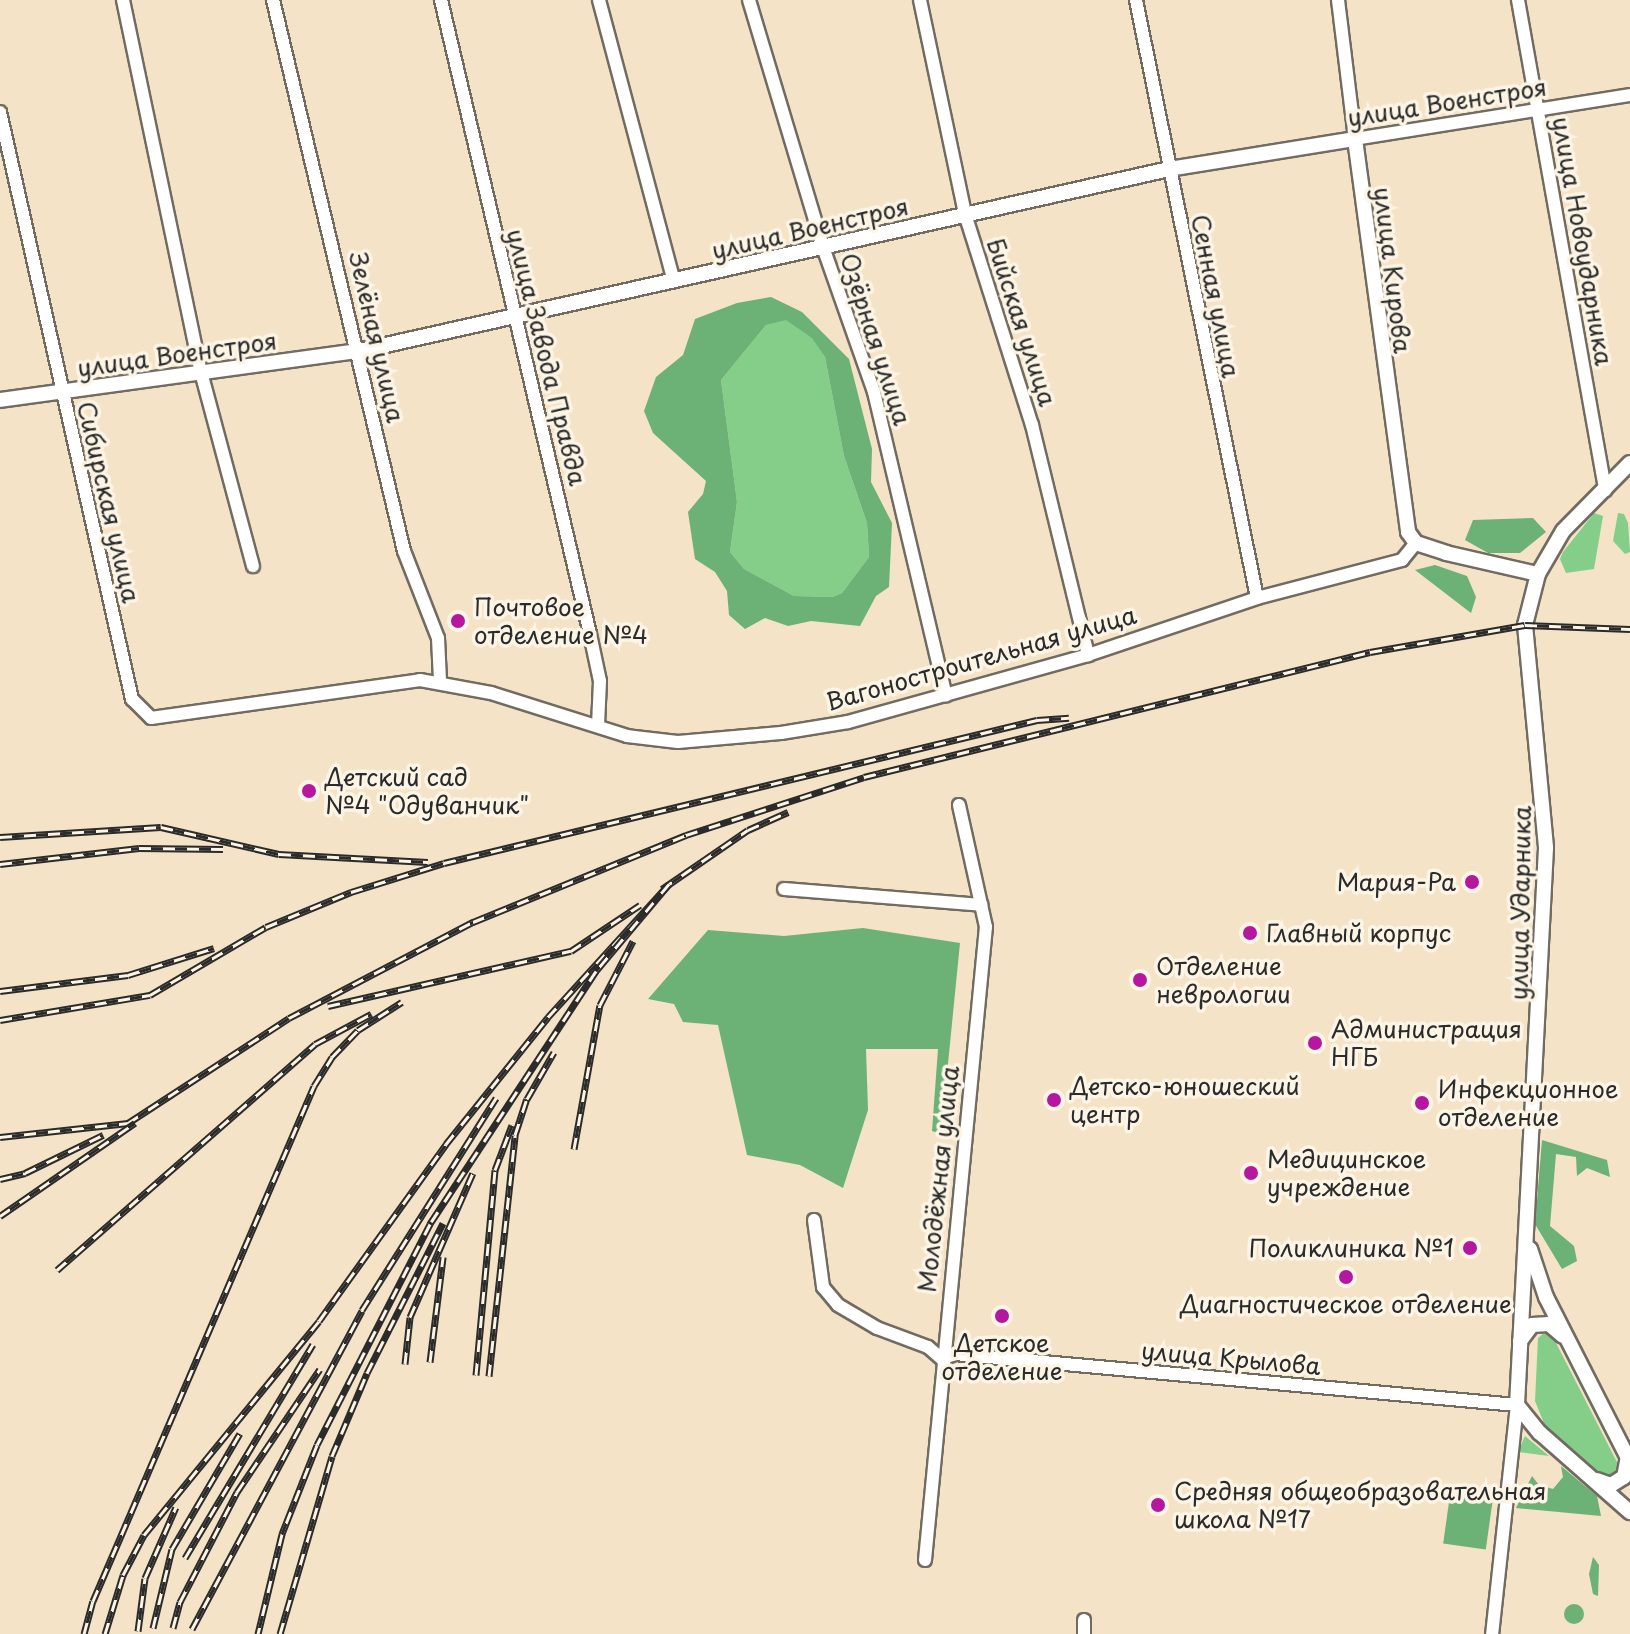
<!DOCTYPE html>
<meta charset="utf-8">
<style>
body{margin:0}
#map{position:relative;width:1630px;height:1634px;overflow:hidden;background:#f4e3c7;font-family:"Playpen Sans",sans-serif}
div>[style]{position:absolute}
.green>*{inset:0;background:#85ce8a}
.forest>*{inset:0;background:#6cb176;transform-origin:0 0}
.round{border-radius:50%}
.roads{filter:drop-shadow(2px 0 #716b62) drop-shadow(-2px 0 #716b62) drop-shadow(0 2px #716b62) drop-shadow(0 -2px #716b62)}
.minor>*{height:12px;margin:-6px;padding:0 6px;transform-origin:6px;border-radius:6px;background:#fff}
.tertiary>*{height:14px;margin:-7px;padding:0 7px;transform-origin:7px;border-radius:7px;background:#fff}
.rail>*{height:7px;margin-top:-3.5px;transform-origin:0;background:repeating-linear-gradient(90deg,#fcf5e5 0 12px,#2b2b2b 0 24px);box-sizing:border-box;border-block:2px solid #2b2b2b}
.dots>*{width:22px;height:22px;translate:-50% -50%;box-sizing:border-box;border:4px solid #fcf5e5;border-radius:50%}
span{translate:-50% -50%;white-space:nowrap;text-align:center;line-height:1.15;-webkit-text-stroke:7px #fcf5e5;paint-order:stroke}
.street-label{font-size:24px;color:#2b2b2b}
.poi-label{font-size:24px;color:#2b2b2b}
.left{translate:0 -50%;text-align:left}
.right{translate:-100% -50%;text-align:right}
</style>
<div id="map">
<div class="green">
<i style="clip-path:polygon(786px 319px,813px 338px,825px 357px,844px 456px,867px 523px,869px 557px,842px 593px,832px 597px,794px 596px,744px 569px,730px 552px,737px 502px,721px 380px,766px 325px)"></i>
<i style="clip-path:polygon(1594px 513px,1603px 516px,1594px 569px,1566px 573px,1560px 559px,1563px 552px)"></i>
<i style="clip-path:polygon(1618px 513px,1624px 514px,1628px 523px,1630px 552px,1625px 554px,1613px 541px)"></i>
<i style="clip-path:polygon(1544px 1333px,1553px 1337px,1619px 1466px,1614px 1476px,1605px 1479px,1546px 1428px,1535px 1401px,1538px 1338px)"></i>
<i style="clip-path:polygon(1525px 1436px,1549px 1456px,1518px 1452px)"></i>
</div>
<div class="forest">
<i style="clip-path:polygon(evenodd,771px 297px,802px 312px,849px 359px,872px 449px,871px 482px,892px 523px,889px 587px,876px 596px,860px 626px,811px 621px,788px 626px,765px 618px,745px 629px,729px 615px,727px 591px,715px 572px,695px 559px,688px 512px,703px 494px,706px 481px,653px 433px,644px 411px,656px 377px,683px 355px,695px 319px,737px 303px,771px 297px,786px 320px,812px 338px,825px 357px,844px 456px,867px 523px,869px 557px,842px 593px,832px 597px,794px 596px,744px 569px,730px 552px,737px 502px,721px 380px,766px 325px,786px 320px)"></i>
<i style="clip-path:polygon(1533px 518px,1546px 532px,1520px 553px,1488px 553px,1465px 540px,1473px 520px)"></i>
<i style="clip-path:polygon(1435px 565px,1467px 576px,1476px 597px,1471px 613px,1415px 570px)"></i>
<i style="clip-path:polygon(863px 928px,960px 943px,941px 1134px,932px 1131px,938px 1049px,866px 1049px,868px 1110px,843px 1188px,800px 1165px,747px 1155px,718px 1025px,683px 1022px,674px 1004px,648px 999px,708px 930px,784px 936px)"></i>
<i style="clip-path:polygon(1542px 1140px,1607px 1160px,1610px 1177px,1587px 1168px,1577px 1176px,1576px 1157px,1556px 1154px,1550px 1226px,1574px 1246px,1577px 1261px,1562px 1269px,1535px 1224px)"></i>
<i style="clip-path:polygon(1561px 1466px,1597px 1496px,1601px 1516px,1516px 1508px,1532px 1476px,1539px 1485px,1553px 1489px,1563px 1477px)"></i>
<i style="left:1450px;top:1495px;width:43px;height:49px;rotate:8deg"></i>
<i style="clip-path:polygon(1593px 1557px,1599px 1565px,1598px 1596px,1593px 1594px,1589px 1574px)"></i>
<i class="round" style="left:1564px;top:1604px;width:20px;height:20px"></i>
</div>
<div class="roads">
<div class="minor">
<i style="left:123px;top:0;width:380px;rotate:78.2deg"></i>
<i style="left:201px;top:372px;width:201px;rotate:75deg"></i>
<i style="left:273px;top:0;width:566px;rotate:76.63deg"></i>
<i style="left:404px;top:551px;width:93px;rotate:68.7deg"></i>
<i style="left:438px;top:638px;width:43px;rotate:87.3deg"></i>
<i style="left:441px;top:0;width:651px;rotate:76.77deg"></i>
<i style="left:590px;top:634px;width:48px;rotate:78deg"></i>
<i style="left:600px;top:681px;width:44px;rotate:92.6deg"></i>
<i style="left:599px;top:0;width:291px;rotate:75.1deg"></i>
<i style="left:749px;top:0;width:261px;rotate:73.3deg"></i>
<i style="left:824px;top:250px;width:151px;rotate:70.6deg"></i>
<i style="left:874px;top:392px;width:312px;rotate:76.7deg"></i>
<i style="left:920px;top:0;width:219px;rotate:78.1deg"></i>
<i style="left:965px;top:214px;width:221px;rotate:72.4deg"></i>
<i style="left:1032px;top:425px;width:237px;rotate:76.3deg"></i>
<i style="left:1136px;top:0;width:610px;rotate:78.56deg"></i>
<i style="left:1338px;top:0;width:140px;rotate:83deg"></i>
<i style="left:1355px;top:139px;width:278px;rotate:-9.1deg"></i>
<i style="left:1518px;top:0;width:498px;rotate:79.9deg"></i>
<i style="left:0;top:112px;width:602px;rotate:77.33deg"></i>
<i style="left:132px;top:699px;width:27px;rotate:45deg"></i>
<i style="left:151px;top:718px;width:272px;rotate:-8deg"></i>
<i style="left:420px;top:680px;width:72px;rotate:10.4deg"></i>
<i style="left:491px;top:693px;width:143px;rotate:17.5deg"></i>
<i style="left:627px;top:736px;width:51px;rotate:6.7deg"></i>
<i style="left:678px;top:742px;width:103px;rotate:-5deg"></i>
<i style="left:781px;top:733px;width:68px;rotate:-9.3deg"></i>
<i style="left:848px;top:722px;width:249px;rotate:-15.6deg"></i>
<i style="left:1088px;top:655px;width:178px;rotate:-18.6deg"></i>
<i style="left:1257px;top:598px;width:150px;rotate:-14.7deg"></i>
<i style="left:1402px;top:560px;width:22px;rotate:-51deg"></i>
<i style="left:784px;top:889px;width:198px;rotate:4.6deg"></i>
<i style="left:814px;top:1220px;width:68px;rotate:82.3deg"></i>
<i style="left:823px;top:1287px;width:23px;rotate:50deg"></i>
<i style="left:838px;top:1305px;width:45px;rotate:30.5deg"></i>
<i style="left:877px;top:1328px;width:54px;rotate:20.4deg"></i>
<i style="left:928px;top:1347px;width:18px;rotate:41deg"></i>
<i style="left:942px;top:1359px;width:14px;rotate:-21deg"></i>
<i style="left:955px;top:1354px;width:564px;rotate:5.19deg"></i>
<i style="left:1517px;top:1405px;width:230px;rotate:96.2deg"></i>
<i style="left:925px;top:1560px;width:636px;rotate:-84.5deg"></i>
<i style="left:986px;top:927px;width:125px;rotate:-102.5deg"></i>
<i style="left:1084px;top:1634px;width:14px;rotate:-90deg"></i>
</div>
<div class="tertiary">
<i style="left:0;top:400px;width:362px;rotate:-7.8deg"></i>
<i style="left:359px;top:351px;width:830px;rotate:-12.66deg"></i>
<i style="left:1169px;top:169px;width:188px;rotate:-9.2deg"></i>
<i style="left:1355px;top:139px;width:397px;rotate:82.3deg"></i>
<i style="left:1408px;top:532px;width:14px;rotate:54deg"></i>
<i style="left:1416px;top:543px;width:32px;rotate:18deg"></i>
<i style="left:1446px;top:553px;width:94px;rotate:12.9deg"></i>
<i style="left:1630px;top:463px;width:95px;rotate:134.6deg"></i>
<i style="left:1563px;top:531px;width:50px;rotate:120.2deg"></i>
<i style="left:1538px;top:574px;width:53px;rotate:104.3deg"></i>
<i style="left:1525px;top:625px;width:224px;rotate:84.6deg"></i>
<i style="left:1546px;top:848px;width:558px;rotate:92.98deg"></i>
<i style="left:1517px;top:1405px;width:36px;rotate:51deg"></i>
<i style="left:1540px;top:1433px;width:120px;rotate:41.3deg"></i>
<i style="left:1530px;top:1249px;width:51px;rotate:71.6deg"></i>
<i style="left:1546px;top:1297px;width:185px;rotate:63deg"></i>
<i style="left:1520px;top:1341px;width:20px;rotate:-53deg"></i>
<i style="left:1532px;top:1325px;width:17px;rotate:-3deg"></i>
<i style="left:1549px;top:1324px;width:18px;rotate:41deg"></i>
<i style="left:1597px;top:1480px;width:15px;rotate:20deg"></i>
<i style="left:1611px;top:1485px;width:15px;rotate:-32deg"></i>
<i style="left:1624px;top:1477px;width:20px;rotate:-79deg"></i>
</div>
</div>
<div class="rail">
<i style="left:0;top:837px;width:161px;rotate:-3.6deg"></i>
<i style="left:161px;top:827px;width:121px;rotate:12.9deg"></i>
<i style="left:279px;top:854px;width:149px;rotate:3.1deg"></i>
<i style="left:0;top:864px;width:140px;rotate:-6.6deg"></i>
<i style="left:139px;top:848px;width:84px;rotate:0.7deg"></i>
<i style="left:662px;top:889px;width:104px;rotate:-34.5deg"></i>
<i style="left:748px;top:830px;width:44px;rotate:-24.2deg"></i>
<i style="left:0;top:991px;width:129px;rotate:-7.1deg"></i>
<i style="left:128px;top:975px;width:90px;rotate:-17.4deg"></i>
<i style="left:328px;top:1006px;width:249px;rotate:-12.8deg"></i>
<i style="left:571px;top:951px;width:83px;rotate:-33.7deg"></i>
<i style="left:0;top:1020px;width:152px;rotate:-9.5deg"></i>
<i style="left:150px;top:995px;width:134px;rotate:-30.4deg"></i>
<i style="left:266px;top:927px;width:92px;rotate:-22.4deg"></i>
<i style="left:351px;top:892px;width:97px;rotate:-17.3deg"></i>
<i style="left:444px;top:863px;width:610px;rotate:-13.56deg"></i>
<i style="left:1037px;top:720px;width:32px;rotate:-4deg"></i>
<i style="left:0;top:1137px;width:129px;rotate:-6.2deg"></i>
<i style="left:128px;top:1123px;width:192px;rotate:-33.1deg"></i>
<i style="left:289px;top:1018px;width:208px;rotate:-27.6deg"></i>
<i style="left:473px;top:922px;width:230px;rotate:-22.2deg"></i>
<i style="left:686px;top:835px;width:187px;rotate:-18deg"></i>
<i style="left:864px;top:777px;width:521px;rotate:-13.88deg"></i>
<i style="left:1370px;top:652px;width:157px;rotate:-9.9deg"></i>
<i style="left:1525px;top:625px;width:105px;rotate:2.2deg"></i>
<i style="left:574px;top:1149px;width:146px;rotate:-79.8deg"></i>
<i style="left:600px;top:1005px;width:72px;rotate:-62.7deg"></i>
<i style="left:0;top:1179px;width:26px;rotate:-13deg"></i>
<i style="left:25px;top:1173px;width:87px;rotate:-26deg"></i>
<i style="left:0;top:1216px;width:164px;rotate:-34.6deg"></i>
<i style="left:57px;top:1270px;width:343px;rotate:-41.2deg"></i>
<i style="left:315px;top:1044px;width:64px;rotate:-28.2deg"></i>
<i style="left:430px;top:1362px;width:106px;rotate:-82.9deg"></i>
<i style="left:405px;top:1364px;width:47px;rotate:-83.9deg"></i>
<i style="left:410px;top:1317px;width:157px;rotate:-66.4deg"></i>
<i style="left:476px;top:1375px;width:206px;rotate:-84.7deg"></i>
<i style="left:495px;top:1170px;width:48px;rotate:-69.3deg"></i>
<i style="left:489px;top:1376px;width:242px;rotate:-83.8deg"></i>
<i style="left:515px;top:1135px;width:38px;rotate:-72deg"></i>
<i style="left:527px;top:1099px;width:54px;rotate:-60.1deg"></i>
<i style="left:185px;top:1558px;width:249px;rotate:-59.1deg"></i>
<i style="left:153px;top:1628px;width:81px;rotate:-76.5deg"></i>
<i style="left:172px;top:1549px;width:134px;rotate:-59.6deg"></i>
<i style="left:173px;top:1628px;width:27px;rotate:-75deg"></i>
<i style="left:180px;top:1602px;width:124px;rotate:-62.6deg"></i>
<i style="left:237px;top:1492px;width:148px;rotate:-56deg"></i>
<i style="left:192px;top:1629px;width:361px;rotate:-61.9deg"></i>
<i style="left:362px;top:1310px;width:251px;rotate:-57.7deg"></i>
<i style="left:138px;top:1631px;width:53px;rotate:-82.5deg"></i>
<i style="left:145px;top:1578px;width:77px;rotate:-66.4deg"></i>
<i style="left:84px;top:1634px;width:34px;rotate:-75deg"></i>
<i style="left:93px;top:1601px;width:560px;rotate:-66.77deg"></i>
<i style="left:314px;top:1086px;width:34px;rotate:-58deg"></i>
<i style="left:332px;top:1057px;width:37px;rotate:-46deg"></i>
<i style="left:358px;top:1030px;width:52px;rotate:-32.5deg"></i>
<i style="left:105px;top:1634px;width:62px;rotate:-73deg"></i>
<i style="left:123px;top:1575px;width:45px;rotate:-62.3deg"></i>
<i style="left:144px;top:1535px;width:276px;rotate:-50.7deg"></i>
<i style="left:319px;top:1321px;width:218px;rotate:-54.3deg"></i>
<i style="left:446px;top:1144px;width:163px;rotate:-51.2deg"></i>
<i style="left:548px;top:1017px;width:180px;rotate:-47.7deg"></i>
<i style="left:669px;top:884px;width:114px;rotate:130deg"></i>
<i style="left:596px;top:971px;width:303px;rotate:123.3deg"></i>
<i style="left:430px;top:1224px;width:248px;rotate:117.1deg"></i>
<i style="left:317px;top:1445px;width:96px;rotate:111.5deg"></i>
<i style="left:282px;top:1534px;width:103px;rotate:103.5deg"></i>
<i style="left:280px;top:1634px;width:185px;rotate:-73.7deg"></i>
<i style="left:332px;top:1456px;width:90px;rotate:-67.1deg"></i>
<i style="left:367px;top:1373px;width:168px;rotate:-63.1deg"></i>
</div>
<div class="dots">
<i style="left:458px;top:621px;background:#b5179e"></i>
<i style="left:309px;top:791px;background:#b5179e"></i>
<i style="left:1472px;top:882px;background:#b5179e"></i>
<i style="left:1250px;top:933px;background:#b5179e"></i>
<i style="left:1140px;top:980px;background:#b5179e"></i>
<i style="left:1315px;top:1043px;background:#b5179e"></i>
<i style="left:1054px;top:1100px;background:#b5179e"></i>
<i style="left:1422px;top:1103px;background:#b5179e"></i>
<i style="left:1251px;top:1173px;background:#b5179e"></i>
<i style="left:1470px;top:1248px;background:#b5179e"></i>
<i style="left:1346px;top:1277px;background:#b5179e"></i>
<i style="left:1002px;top:1316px;background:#b5179e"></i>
<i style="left:1158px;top:1505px;background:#b5179e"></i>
</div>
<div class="street-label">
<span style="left:1447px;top:102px;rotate:-9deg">улица Военстроя</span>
<span style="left:810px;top:228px;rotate:-13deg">улица Военстроя</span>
<span style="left:1583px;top:241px;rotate:80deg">улица Новоударника</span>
<span style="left:1393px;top:270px;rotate:83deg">улица Кирова</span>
<span style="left:1216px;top:296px;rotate:79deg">Сенная улица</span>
<span style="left:1022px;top:322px;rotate:72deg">Бийская улица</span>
<span style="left:377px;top:337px;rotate:77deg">Зелёная улица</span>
<span style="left:876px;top:339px;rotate:72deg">Озёрная улица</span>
<span style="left:177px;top:354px;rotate:-8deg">улица Военстроя</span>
<span style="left:547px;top:357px;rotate:76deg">улица Завода Правда</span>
<span style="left:109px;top:502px;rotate:77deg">Сибирская улица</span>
<span style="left:981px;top:658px;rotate:-16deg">Вагоностроительная улица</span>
<span style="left:1520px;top:903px;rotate:-89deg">улица Ударника</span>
<span style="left:938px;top:1179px;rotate:-84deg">Молодёжная улица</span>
<span style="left:1231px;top:1358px;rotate:5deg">улица Крылова</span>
</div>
<div class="poi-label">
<span class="left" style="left:474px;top:621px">Почтовое<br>отделение №4</span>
<span class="left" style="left:325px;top:791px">Детский сад<br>№4 "Одуванчик"</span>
<span class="right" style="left:1456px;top:882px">Мария-Ра</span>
<span class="left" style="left:1266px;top:933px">Главный корпус</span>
<span class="left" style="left:1156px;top:980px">Отделение<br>неврологии</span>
<span class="left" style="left:1331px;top:1043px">Администрация<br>НГБ</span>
<span class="left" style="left:1070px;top:1100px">Детско-юношеский<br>центр</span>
<span class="left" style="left:1438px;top:1103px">Инфекционное<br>отделение</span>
<span class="left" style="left:1267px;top:1173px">Медицинское<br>учреждение</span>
<span class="right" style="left:1454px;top:1248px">Поликлиника №1</span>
<span style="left:1346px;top:1304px">Диагностическое отделение</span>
<span style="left:1002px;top:1357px">Детское<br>отделение</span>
<span class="left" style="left:1174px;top:1505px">Средняя общеобразовательная<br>школа №17</span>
</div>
</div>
